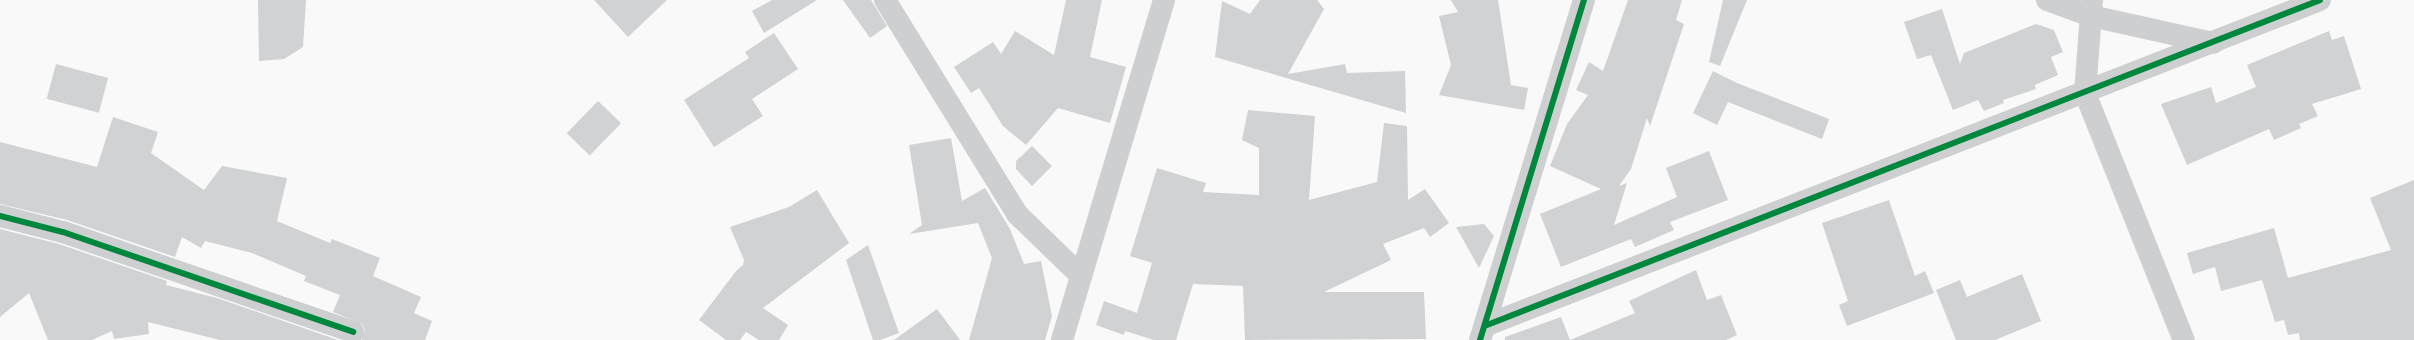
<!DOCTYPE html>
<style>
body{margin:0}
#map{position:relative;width:2414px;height:340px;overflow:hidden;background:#f9f9f9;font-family:"DM Sans",sans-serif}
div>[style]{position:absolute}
.building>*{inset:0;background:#d0d2d3;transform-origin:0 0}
.minor>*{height:22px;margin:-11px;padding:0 11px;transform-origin:11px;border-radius:11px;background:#cecfd0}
.cycleway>*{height:6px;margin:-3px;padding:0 3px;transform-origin:3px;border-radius:3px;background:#00873e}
span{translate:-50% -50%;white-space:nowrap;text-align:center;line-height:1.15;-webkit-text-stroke:4px #fff;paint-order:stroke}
</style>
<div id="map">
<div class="building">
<i style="clip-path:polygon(258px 0,306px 0,303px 47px,284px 59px,259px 61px)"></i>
<i style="clip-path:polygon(594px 0,667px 0,628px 37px)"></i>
<i style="clip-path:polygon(772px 0,817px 0,764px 33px,752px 11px)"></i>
<i style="clip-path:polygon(843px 0,871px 0,887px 26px,870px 38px)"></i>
<i style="clip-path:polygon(1066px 0,1102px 0,1090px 57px,1126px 67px,1110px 123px,1058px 108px,1026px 145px,1003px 126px,979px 88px,971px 93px,954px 67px,993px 42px,1001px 54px,1015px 31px,1054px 55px)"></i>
<i style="clip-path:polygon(1260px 0,1317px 0,1324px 9px,1288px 74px,1345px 64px,1347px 73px,1405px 71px,1406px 113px,1215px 57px,1222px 1px,1250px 14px)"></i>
<i style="clip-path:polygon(1451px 0,1498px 0,1511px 85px,1528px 88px,1524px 110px,1439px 95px,1451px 65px,1439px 16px,1458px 12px)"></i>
<i style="clip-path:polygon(1628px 0,1682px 0,1676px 20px,1684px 24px,1650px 126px,1647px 118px,1631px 169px,1619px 186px,1627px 183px,1614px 225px,1677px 197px,1666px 168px,1709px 151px,1728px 200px,1670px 222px,1674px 230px,1635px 247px,1631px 239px,1561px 267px,1540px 214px,1601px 189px,1550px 166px,1567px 124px,1588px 95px,1576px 90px,1589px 62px,1603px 71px)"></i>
<i style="clip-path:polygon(1723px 0,1747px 0,1720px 66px,1709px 62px)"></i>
<i style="clip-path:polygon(1942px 9px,1960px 64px,1964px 53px,2036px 24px,2054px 30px,2063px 52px,2051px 57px,2058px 75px,2035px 85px,2036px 89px,2003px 100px,2004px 103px,1984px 111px,1978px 100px,1953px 110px,1931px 55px,1917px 59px,1904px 22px)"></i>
<i style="clip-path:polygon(2329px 31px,2332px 40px,2344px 36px,2361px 89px,2312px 104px,2318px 116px,2299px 124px,2301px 128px,2274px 140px,2269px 129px,2187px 165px,2161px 104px,2211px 87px,2216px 103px,2256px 87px,2247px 65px)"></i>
<i style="clip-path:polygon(774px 33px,798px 69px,752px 99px,763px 116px,714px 147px,684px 100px,749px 58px,745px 52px)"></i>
<i style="left:56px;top:64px;width:54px;height:36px;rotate:15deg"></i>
<i style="clip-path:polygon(1713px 71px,1737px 83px,1829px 119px,1822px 139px,1728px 102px,1717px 125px,1693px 113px)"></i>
<i style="left:598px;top:101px;width:32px;height:45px;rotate:44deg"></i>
<i style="clip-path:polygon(1248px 110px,1315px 116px,1309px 200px,1377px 182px,1384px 123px,1407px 126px,1408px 200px,1425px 189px,1449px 223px,1430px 237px,1424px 228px,1383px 244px,1391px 260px,1324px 292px,1424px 292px,1426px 339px,1245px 340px,1243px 286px,1193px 284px,1176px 340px,1154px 340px,1125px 331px,1124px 335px,1096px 325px,1104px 301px,1137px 313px,1152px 263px,1130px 256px,1157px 168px,1206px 183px,1203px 192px,1259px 195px,1259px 148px,1242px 140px)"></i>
<i style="clip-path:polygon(113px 117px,158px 132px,151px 153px,204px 190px,222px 166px,287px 178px,277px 221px,330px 243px,332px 239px,380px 258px,373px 276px,421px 297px,414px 313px,432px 321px,425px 340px,362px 340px,365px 330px,362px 324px,333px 312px,340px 295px,304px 281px,306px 276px,252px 253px,205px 241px,201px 248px,182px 237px,175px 257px,67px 220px,0 204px,0 142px,97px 167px)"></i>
<i style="clip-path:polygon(951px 138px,962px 201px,985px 188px,1010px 229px,1024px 264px,1041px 261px,1052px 316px,1045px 340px,969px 340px,992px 258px,978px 223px,909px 234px,922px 225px,909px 145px)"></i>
<i style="clip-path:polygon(1032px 146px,1052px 166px,1032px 186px,1016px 169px,1016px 161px)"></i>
<i style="clip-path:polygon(2414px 180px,2414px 340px,2300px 340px,2299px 333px,2288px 335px,2284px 320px,2275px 322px,2262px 280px,2221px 291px,2215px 267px,2193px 274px,2187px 253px,2274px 228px,2288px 278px,2391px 250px,2370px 198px)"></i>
<i style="clip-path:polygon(817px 190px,849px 243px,763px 308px,788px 325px,779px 340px,759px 340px,746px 332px,740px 340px,726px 340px,699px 320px,736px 271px,743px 265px,744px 260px,730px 227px,789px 207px)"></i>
<i style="clip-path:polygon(1889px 200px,1915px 276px,1925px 271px,1934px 293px,1847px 326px,1839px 305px,1848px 301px,1822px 223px)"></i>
<i style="clip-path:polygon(1484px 224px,1494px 236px,1479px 268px,1456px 227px)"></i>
<i style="clip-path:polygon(0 229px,59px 244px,167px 281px,166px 285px,217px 298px,338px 340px,220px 340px,148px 322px,149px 334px,114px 339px,112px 331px,92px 340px,48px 340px,29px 293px,0 317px)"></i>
<i style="clip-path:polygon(868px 245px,899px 333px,880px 340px,873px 340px,846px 260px)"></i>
<i style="clip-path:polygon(1696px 270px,1707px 300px,1721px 295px,1737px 335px,1726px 340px,1505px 340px,1505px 337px,1561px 317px,1570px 340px,1635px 313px,1629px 301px)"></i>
<i style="clip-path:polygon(2022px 274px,2041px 321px,1995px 340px,1956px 340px,1936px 290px,1960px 280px,1967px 297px)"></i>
<i style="clip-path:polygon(937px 309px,960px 340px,894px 340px)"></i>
</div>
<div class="minor">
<i style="left:885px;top:0;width:251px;rotate:58.3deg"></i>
<i style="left:1017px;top:214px;width:89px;rotate:44.1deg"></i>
<i style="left:2047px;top:0;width:47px;rotate:20deg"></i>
<i style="left:2091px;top:16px;width:125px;rotate:12.5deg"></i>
<i style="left:2092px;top:0;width:93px;rotate:94.3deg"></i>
<i style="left:2085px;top:93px;width:266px;rotate:68.2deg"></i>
<i style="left:0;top:216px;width:65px;rotate:14.3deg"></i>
<i style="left:63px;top:232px;width:307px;rotate:19deg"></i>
<i style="left:1487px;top:325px;width:894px;rotate:-21.31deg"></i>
<i style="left:1062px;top:340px;width:355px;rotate:-73.3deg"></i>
<i style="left:1480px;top:340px;width:356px;rotate:-73deg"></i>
</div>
<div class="cycleway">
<i style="left:0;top:216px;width:65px;rotate:14.3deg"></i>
<i style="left:63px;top:232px;width:307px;rotate:19deg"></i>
<i style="left:1487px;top:325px;width:894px;rotate:-21.31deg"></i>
<i style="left:1480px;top:340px;width:356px;rotate:-73deg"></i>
</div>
</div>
